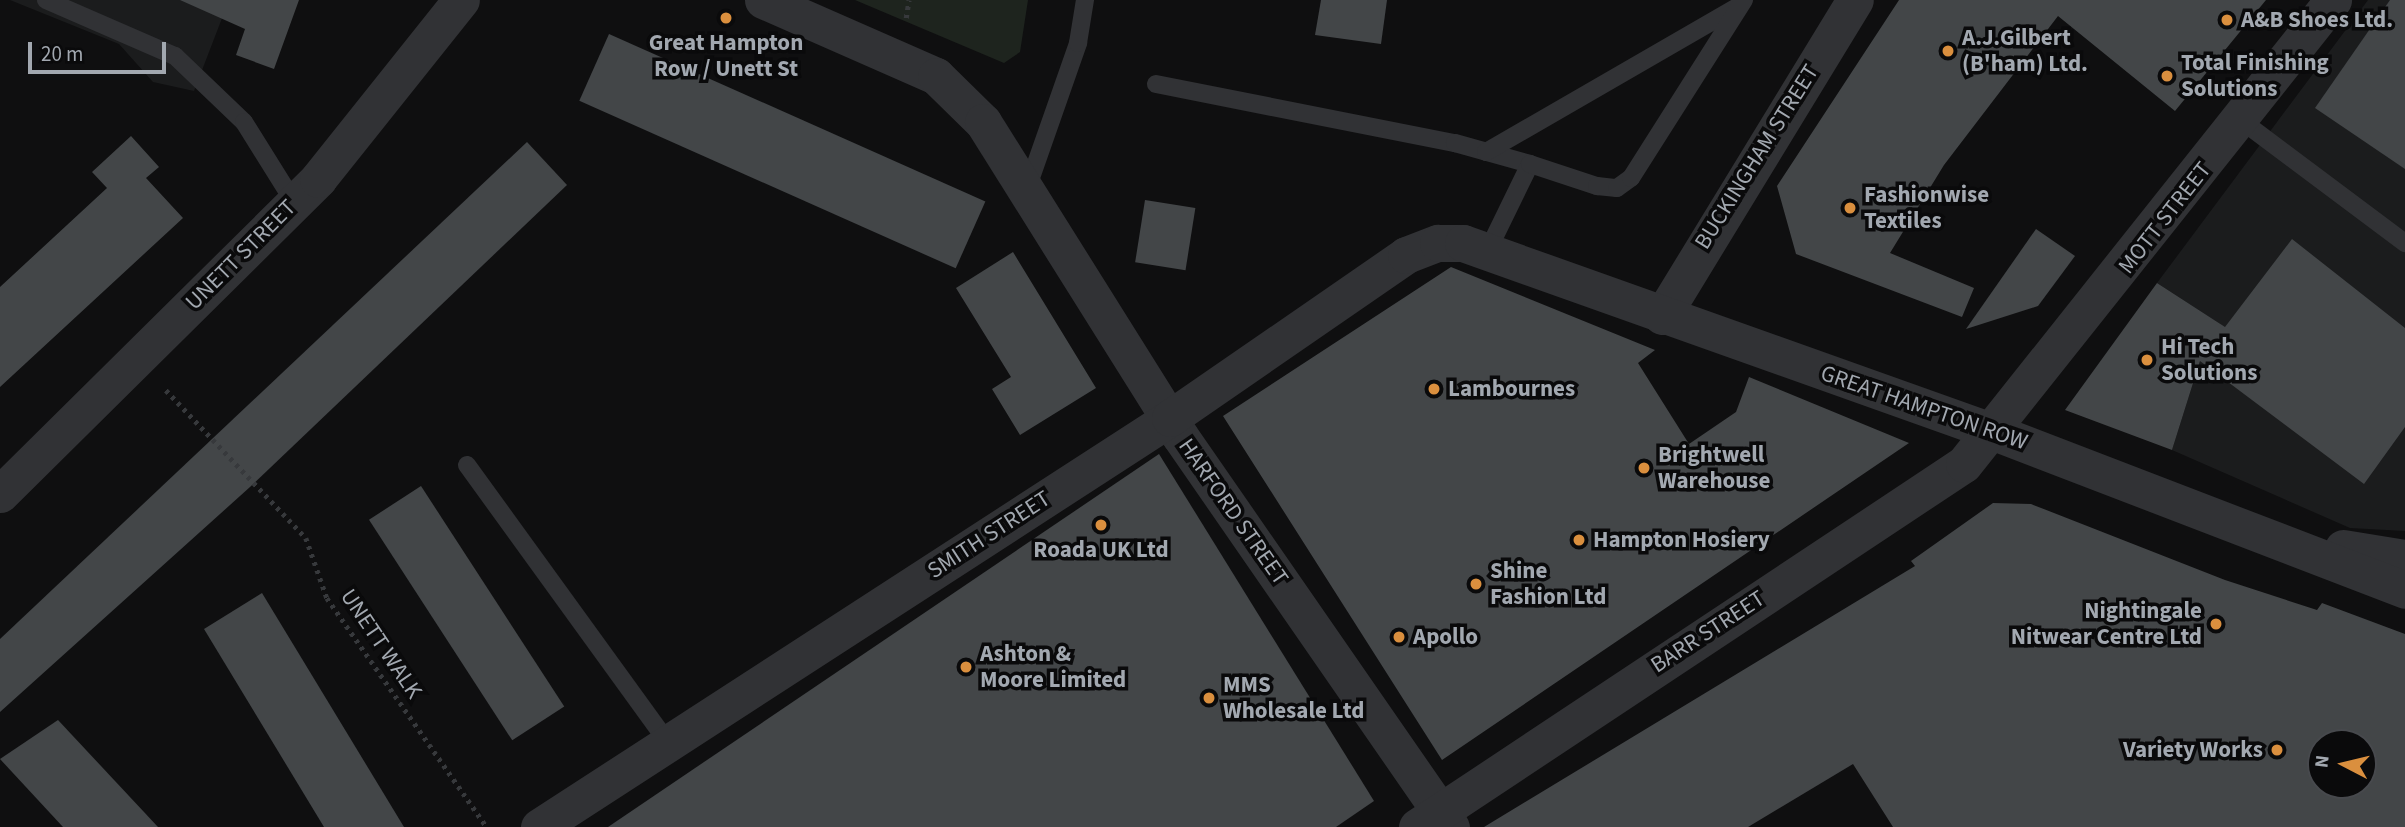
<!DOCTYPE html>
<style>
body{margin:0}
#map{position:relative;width:2405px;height:827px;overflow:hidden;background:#0f0f10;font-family:"Source Sans 3",sans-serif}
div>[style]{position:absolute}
.built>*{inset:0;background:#1b1c1d}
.green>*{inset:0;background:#1e241e}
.building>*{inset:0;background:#434648;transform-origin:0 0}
.path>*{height:4.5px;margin-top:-2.25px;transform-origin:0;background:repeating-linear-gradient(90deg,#37393c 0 3.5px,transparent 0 8.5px)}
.service>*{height:18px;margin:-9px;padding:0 9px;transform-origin:9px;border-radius:9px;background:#313235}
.minor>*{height:37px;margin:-18.5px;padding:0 18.5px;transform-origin:18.5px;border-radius:18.5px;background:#313235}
.dots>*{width:19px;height:19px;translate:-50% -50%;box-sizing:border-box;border:4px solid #0a0a0b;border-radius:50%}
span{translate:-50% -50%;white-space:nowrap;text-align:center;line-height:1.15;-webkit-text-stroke:7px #0a0a0b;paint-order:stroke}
.poi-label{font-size:23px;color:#a2a8b0;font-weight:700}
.left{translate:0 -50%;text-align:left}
.right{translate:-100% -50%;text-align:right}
.street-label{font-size:23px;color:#a2a8b0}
.north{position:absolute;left:2307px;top:729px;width:70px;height:70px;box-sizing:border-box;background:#0a0a0b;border:2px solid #47494d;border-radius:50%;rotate:277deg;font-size:19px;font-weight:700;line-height:28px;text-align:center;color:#a2a8b0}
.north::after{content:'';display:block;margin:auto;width:24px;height:32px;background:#da8f3e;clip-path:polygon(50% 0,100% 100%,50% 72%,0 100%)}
.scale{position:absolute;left:28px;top:42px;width:138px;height:32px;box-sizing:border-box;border:4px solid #a2a8b0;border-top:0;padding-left:9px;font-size:21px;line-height:24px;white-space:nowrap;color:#a2a8b0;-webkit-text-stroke:5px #0a0a0b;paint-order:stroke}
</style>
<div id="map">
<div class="built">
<i style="clip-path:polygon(10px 0,229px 0,194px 91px,153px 82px,119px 44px)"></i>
<i style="clip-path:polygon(2368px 0,2405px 0,2405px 531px,2350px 528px,2172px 450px,2200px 361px,2220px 324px,2157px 283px)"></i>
</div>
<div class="green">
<i style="clip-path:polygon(855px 0,1028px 0,1020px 52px,1004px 63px)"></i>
</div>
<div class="building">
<i style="clip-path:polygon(180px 0,299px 0,274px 69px,236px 55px,245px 29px)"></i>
<i style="clip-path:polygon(1321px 0,1387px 0,1381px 44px,1315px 35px)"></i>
<i style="clip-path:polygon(1899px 0,2266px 0,2175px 111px,2058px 16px,1944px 165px,1890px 253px,1974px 288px,1962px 317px,1796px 254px,1777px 186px)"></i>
<i style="clip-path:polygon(2390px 0,2405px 0,2405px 169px,2315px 108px)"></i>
<i style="left:609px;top:34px;width:412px;height:73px;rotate:24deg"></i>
<i style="clip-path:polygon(131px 136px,159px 167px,146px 178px,183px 218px,0 387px,0 287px,107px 188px,92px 172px)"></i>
<i style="clip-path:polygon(527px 142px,567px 185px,250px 487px,0 712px,0 639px)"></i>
<i style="left:1145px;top:200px;width:51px;height:63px;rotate:9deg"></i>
<i style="clip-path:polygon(2036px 229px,2075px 256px,2038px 306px,1966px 329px)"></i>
<i style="clip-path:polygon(2292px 239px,2405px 328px,2405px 427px,2364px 484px,2200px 361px,2172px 450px,2065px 410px,2157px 283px,2225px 327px)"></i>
<i style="clip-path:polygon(1013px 252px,1096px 388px,1020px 435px,992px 389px,1011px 377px,956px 288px)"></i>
<i style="clip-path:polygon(1451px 267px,1655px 350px,1638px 363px,1689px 444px,1736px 412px,1749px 377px,1909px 443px,1442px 760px,1223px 416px)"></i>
<i style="clip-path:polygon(1159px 454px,1374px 801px,1336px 827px,608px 827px)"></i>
<i style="left:421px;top:486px;width:263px;height:62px;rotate:57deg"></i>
<i style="clip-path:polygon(evenodd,1993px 503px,2031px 504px,2225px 580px,2317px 610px,2322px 603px,2405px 634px,2405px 827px,1893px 827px,1853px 764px,1748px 827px,1484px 827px,1915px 566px,1911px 561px,1993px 503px,2321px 743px,2363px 743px,2363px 785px,2321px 785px,2321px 743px)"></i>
<i style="clip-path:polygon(262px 593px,404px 827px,324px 827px,204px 629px)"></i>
<i style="clip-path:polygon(58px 720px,158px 827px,63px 827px,0 759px)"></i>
</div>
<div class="path">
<i style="left:906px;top:18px;width:18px;rotate:-81deg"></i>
<i style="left:166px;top:390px;width:204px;rotate:46.6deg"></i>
<i style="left:306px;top:538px;width:64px;rotate:70.7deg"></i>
<i style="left:327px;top:598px;width:279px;rotate:55.1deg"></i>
</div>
<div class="service">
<i style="left:46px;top:0;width:141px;rotate:23.5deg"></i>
<i style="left:175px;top:56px;width:95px;rotate:43.7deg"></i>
<i style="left:244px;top:122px;width:94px;rotate:58deg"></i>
<i style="left:1156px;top:84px;width:305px;rotate:11.2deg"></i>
<i style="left:1455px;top:143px;width:78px;rotate:15.6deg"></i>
<i style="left:1530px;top:164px;width:98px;rotate:116deg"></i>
<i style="left:2242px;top:121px;width:204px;rotate:36.8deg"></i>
<i style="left:1486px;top:152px;width:290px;rotate:-30deg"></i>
<i style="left:1530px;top:164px;width:71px;rotate:18.2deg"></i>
<i style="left:1597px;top:186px;width:20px;rotate:6deg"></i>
<i style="left:1617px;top:188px;width:17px;rotate:-36deg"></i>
<i style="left:1631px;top:178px;width:211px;rotate:-57.6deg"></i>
<i style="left:1027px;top:189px;width:155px;rotate:-70.7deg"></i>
<i style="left:1078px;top:43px;width:44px;rotate:-80.8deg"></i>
<i style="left:467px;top:465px;width:343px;rotate:54.1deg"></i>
</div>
<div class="minor">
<i style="left:763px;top:0;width:189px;rotate:23.7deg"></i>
<i style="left:936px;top:76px;width:66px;rotate:44.4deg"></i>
<i style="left:983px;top:122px;width:371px;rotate:57.9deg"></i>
<i style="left:1180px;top:436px;width:476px;rotate:55.3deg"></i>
<i style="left:1662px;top:316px;width:370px;rotate:-58.6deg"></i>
<i style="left:0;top:494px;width:448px;rotate:-44.7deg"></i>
<i style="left:318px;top:179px;width:229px;rotate:-51.4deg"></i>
<i style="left:2343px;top:548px;width:63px;rotate:9.2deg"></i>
<i style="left:539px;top:827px;width:752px;rotate:-32.95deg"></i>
<i style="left:1170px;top:418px;width:287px;rotate:-34.6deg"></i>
<i style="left:1406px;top:255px;width:34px;rotate:-21deg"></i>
<i style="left:1438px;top:243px;width:25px"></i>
<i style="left:1463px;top:243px;width:564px;rotate:19.59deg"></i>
<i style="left:1994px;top:432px;width:440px;rotate:21deg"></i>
<i style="left:1417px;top:827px;width:656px;rotate:-33.57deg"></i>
<i style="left:1964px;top:464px;width:593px;rotate:-51.51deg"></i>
</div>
<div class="dots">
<i style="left:726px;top:18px;background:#da8f3e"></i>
<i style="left:2227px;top:20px;background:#da8f3e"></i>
<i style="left:1948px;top:51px;background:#da8f3e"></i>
<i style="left:2167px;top:76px;background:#da8f3e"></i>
<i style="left:1850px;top:208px;background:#da8f3e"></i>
<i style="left:2147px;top:360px;background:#da8f3e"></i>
<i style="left:1434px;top:389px;background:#da8f3e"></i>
<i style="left:1644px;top:468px;background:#da8f3e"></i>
<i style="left:1101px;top:525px;background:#da8f3e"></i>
<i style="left:1579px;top:540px;background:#da8f3e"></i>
<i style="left:1476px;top:584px;background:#da8f3e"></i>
<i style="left:2216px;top:624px;background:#da8f3e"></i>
<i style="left:1399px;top:637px;background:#da8f3e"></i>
<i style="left:966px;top:667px;background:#da8f3e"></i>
<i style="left:1209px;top:698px;background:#da8f3e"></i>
<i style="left:2277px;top:750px;background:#da8f3e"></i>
</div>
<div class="poi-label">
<span class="left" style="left:2241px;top:20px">A&amp;B Shoes Ltd.</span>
<span class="left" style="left:1962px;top:51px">A.J.Gilbert<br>(B'ham) Ltd.</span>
<span style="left:726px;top:56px">Great Hampton<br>Row / Unett St</span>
<span class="left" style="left:2181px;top:76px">Total Finishing<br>Solutions</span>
<span class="left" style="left:1864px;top:208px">Fashionwise<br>Textiles</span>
<span class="left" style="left:2161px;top:360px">Hi Tech<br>Solutions</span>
<span class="left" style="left:1448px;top:389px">Lambournes</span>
<span class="left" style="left:1658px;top:468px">Brightwell<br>Warehouse</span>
<span class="left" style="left:1593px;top:540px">Hampton Hosiery</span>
<span style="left:1101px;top:550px">Roada UK Ltd</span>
<span class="left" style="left:1490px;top:584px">Shine<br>Fashion Ltd</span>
<span class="right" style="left:2202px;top:624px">Nightingale<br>Nitwear Centre Ltd</span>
<span class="left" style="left:1413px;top:637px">Apollo</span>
<span class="left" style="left:980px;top:667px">Ashton &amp;<br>Moore Limited</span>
<span class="left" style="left:1223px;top:698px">MMS<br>Wholesale Ltd</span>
<span class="right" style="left:2263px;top:750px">Variety Works</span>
</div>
<div class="street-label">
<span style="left:1757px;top:157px;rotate:-58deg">BUCKINGHAM STREET</span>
<span style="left:2165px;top:218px;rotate:-52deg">MOTT STREET</span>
<span style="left:241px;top:255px;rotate:-45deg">UNETT STREET</span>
<span style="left:1924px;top:408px;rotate:19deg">GREAT HAMPTON ROW</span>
<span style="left:1233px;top:512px;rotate:55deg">HARFORD STREET</span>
<span style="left:989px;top:535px;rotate:-33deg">SMITH STREET</span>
<span style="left:1708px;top:632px;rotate:-33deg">BARR STREET</span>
<span style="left:381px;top:644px;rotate:56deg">UNETT WALK</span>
</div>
<div class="north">N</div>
<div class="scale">20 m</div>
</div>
